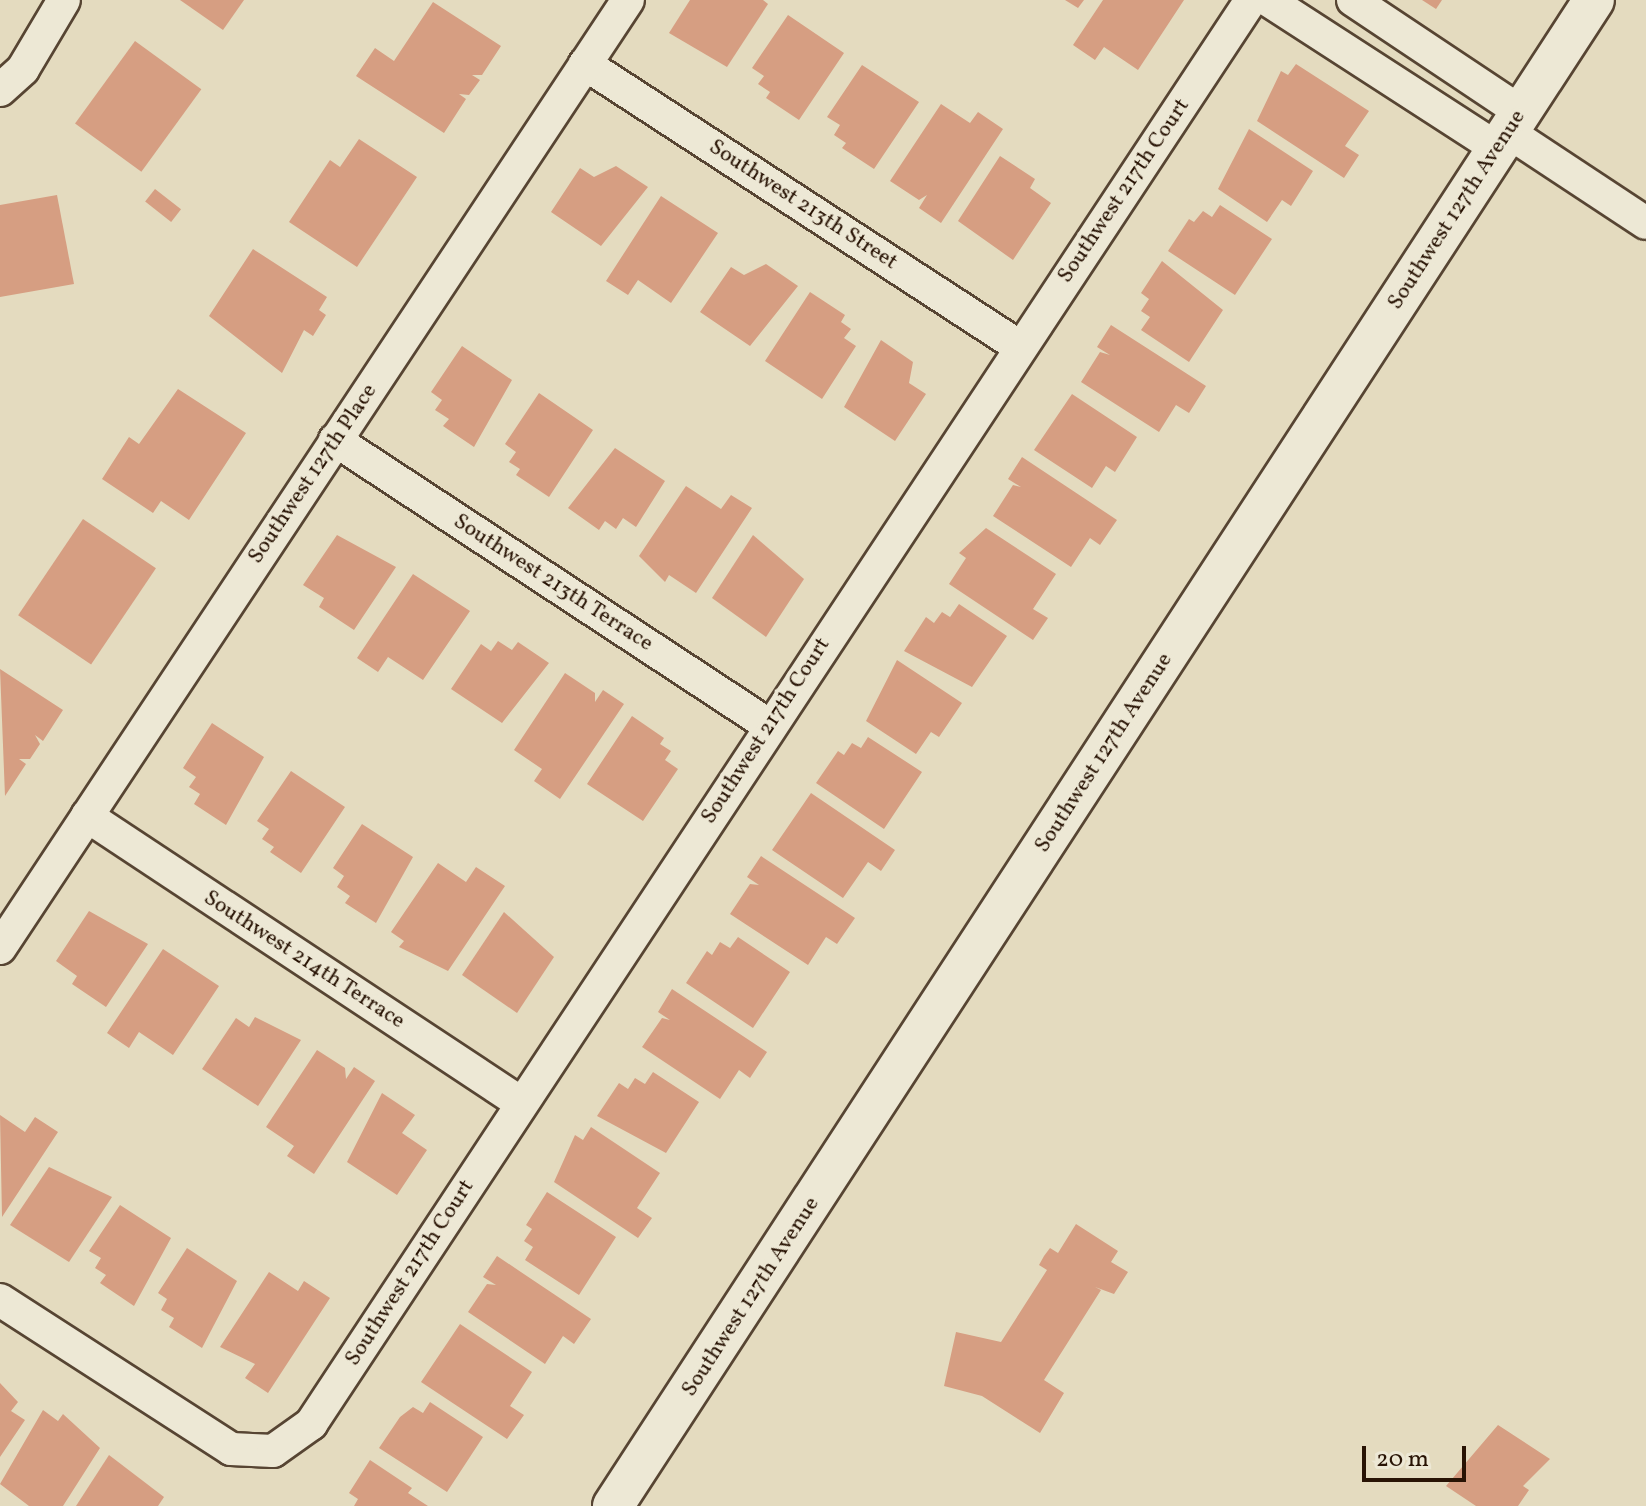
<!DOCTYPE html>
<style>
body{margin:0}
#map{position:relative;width:1646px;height:1506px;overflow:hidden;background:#e4dbbf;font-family:Vollkorn,serif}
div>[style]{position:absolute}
.building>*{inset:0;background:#d69e82;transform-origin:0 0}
.roads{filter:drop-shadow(2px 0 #574533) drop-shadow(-2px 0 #574533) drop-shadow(0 2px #574533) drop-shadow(0 -2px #574533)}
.minor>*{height:32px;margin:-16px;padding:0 16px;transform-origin:16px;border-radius:16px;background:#ede8d5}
.tertiary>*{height:40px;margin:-20px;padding:0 20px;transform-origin:20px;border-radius:20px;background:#ede8d5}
span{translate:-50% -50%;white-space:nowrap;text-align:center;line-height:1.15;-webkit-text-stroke:8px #ede8d5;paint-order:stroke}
.street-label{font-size:22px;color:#281304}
.scale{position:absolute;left:1362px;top:1446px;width:104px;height:36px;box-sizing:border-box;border:4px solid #281304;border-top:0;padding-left:10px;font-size:24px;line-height:28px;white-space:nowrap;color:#281304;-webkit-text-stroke:6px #ede8d5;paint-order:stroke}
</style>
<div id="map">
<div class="building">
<i style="clip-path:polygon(180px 0,244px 0,223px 30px)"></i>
<i style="clip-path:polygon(690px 0,763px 0,768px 4px,727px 67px,669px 33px)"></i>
<i style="clip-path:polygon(1065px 0,1084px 0,1078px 8px)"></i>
<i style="clip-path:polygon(1103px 0,1184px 0,1138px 70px,1104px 47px,1095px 60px,1073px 45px)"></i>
<i style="clip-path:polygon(1422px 0,1442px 0,1436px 9px)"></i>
<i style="clip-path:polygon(433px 2px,501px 46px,482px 75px,472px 75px,480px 80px,469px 95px,459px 94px,466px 99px,444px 133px,356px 76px,375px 48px,394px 61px)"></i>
<i style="clip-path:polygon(788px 15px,844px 53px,799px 120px,766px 98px,770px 92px,758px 84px,764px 76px,752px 68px)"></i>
<i style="left:135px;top:41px;width:82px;height:102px;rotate:36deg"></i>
<i style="clip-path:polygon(1296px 64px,1369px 111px,1345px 146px,1359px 155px,1344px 178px,1257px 121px,1281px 71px,1288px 75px)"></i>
<i style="clip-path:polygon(862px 65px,919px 102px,874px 169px,842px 148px,846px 143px,834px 135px,840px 125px,827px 117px)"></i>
<i style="clip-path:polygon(941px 104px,970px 123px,978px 112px,1003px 129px,941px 223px,919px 208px,927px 195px,919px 200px,890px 181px)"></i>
<i style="clip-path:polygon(1249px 129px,1313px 171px,1291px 206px,1282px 200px,1267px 222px,1218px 189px)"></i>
<i style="clip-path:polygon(359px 139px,417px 177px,357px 267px,289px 222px,330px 160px,340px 167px)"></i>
<i style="clip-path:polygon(1000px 156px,1035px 179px,1030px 188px,1051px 203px,1013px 260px,958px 221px)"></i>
<i style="clip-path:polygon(616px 166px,648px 187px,601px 246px,551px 212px,580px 168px,594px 177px)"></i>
<i style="left:155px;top:189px;width:33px;height:16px;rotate:38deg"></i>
<i style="clip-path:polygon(57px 195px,74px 284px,0 297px,0 205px)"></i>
<i style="clip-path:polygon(661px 196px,718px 233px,671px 303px,638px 280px,628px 295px,606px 281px)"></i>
<i style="clip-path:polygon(1220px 205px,1272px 239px,1235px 295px,1168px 251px,1189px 219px,1194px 222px,1203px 211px,1212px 217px)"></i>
<i style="clip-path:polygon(253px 249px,327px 297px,319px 310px,326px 315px,313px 336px,304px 330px,282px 373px,209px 316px)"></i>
<i style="clip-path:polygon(1162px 261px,1223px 310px,1189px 362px,1141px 330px,1150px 317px,1141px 311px,1149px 299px,1141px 293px)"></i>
<i style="clip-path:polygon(766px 264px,798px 286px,750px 346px,700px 312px,731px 267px,744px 275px)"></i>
<i style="clip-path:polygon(810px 292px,845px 315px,841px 322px,851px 329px,844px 338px,856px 346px,822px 399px,765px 361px)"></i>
<i style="clip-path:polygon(1111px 325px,1206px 386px,1189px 413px,1176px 405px,1159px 432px,1081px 382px,1100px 352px,1110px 355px,1097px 347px)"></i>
<i style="clip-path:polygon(881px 340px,913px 362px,909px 383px,926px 394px,895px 441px,844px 407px)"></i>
<i style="clip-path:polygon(462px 346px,512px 380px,474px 447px,443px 426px,449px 419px,435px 410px,442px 400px,431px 392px)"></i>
<i style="clip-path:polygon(178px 389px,246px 433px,189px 520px,161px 501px,153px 513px,102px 479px,129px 437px,139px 444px)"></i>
<i style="clip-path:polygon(539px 393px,593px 430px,549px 497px,516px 475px,520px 469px,509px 462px,516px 452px,505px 444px)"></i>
<i style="clip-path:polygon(1072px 394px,1137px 437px,1115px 472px,1106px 466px,1092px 488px,1034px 450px)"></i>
<i style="clip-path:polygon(615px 448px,665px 481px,636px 527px,623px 518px,616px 529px,605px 521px,599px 530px,568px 508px)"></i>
<i style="clip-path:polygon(1022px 457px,1117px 520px,1100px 545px,1090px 538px,1071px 567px,993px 516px,1013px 485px,1021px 487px,1008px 479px)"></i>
<i style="clip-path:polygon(686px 486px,721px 509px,731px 495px,752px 508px,696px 593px,669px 575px,665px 582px,639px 556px)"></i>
<i style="left:83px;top:519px;width:88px;height:116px;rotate:34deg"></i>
<i style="clip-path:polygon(986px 528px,1056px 574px,1033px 609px,1048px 618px,1033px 640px,949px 584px,966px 558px,959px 553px)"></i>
<i style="clip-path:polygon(337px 535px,396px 567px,354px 630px,319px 607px,324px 598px,303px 585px)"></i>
<i style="clip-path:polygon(753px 535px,804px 579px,766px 637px,712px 598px)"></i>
<i style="clip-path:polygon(413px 574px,470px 611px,423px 680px,388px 657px,378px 672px,357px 658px)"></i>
<i style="clip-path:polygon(959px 604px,1007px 636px,972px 687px,904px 651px,926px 617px,934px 623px,942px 612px,950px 617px)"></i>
<i style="clip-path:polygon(498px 641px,512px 650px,518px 642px,549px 663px,502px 723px,451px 689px,481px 644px,491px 651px)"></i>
<i style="clip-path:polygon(897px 660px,962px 703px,939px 737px,931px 732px,916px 754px,866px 721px)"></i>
<i style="clip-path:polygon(0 669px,63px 710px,43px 741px,35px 735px,40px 744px,30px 759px,19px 759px,26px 764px,5px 796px)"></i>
<i style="clip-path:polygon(565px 673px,595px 693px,595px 702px,603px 690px,624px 704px,560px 799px,534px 781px,542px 769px,514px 750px)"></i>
<i style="clip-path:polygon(632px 716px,664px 738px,660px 744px,671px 751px,665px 760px,678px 769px,643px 821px,587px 784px)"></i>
<i style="clip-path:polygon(212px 723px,264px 757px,226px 825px,194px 804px,200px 794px,189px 787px,196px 777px,183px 768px)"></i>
<i style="clip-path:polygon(868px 737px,922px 772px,884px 829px,816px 783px,838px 751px,844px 755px,852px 743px,861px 748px)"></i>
<i style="clip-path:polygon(291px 771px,345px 807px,301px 873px,270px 852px,274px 847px,262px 839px,269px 829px,257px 821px)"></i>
<i style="clip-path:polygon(811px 793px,895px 850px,881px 871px,868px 862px,843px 898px,772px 850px)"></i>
<i style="clip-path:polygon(362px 824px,413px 857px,376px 923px,345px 903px,350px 896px,337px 887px,344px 876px,333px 868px)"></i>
<i style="clip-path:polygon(761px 856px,855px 918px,837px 944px,826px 937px,808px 965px,730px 914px,750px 884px,759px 885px,747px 877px)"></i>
<i style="clip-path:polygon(438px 863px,466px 882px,476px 867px,505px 886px,448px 971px,399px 947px,404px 941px,391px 932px)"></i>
<i style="clip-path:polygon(89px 911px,148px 944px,106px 1007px,72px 984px,77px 976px,56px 961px)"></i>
<i style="clip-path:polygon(504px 912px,554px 957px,517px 1013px,462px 975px)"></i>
<i style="clip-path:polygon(738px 937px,790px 972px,753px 1028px,686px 983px,707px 951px,712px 955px,720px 942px,730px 948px)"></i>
<i style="clip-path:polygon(163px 949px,219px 986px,173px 1055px,139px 1032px,129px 1048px,107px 1033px)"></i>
<i style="clip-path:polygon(672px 989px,767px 1052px,750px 1078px,739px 1070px,720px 1099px,642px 1047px,662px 1018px,670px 1020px,658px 1012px)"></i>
<i style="clip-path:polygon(255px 1017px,301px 1040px,258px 1106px,202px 1069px,236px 1018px,249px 1027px)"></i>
<i style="clip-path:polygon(317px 1050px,345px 1068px,346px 1079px,354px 1067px,375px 1081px,314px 1174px,287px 1156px,294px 1146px,266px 1127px)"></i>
<i style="clip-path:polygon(653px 1072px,699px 1102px,666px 1153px,597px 1116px,619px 1083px,628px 1089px,635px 1078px,645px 1084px)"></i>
<i style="clip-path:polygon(382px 1093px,415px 1115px,402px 1133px,427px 1150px,397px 1195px,347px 1162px)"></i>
<i style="clip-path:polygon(0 1115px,25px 1132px,35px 1117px,58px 1132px,2px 1217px)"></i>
<i style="clip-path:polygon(591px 1127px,660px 1173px,637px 1208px,652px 1218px,638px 1238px,554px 1182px,575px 1135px,583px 1140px)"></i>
<i style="clip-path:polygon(49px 1167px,112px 1197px,69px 1262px,10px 1225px)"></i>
<i style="clip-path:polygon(547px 1192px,616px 1237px,579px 1295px,525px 1260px,533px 1247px,524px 1241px,532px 1229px,526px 1225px)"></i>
<i style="clip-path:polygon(120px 1205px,171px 1238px,134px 1306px,100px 1283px,106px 1275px,95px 1268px,101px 1258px,89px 1251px)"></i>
<i style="clip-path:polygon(1076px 1224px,1118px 1251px,1111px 1262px,1128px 1272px,1114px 1294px,1095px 1287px,1101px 1290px,1044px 1380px,1064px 1393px,1040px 1433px,982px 1396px,944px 1386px,956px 1332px,1001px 1342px,1047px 1270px,1039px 1265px,1044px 1256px,1050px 1248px,1058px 1253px)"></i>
<i style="clip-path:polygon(187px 1248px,237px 1281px,202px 1348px,169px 1327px,174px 1318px,161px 1310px,167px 1299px,158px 1293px)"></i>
<i style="clip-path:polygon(497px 1256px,591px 1319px,574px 1344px,563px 1336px,545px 1364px,468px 1312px,487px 1284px,496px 1285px,483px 1277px)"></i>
<i style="clip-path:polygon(269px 1272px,298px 1291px,304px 1281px,330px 1298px,268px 1393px,245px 1378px,255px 1364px,220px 1347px)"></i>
<i style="clip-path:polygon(460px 1324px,532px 1372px,510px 1406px,524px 1415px,507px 1439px,421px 1382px)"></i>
<i style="clip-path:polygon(0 1383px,18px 1402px,11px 1411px,25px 1420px,0 1457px)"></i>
<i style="clip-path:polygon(430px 1402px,483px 1437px,447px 1492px,379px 1448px,400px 1417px,413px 1407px,423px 1413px)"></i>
<i style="clip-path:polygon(43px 1410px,58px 1421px,63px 1414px,100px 1448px,63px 1506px,29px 1506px,0 1484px)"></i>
<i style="clip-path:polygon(1498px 1425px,1550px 1459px,1523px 1486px,1529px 1490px,1518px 1506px,1476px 1506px,1446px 1486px)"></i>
<i style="clip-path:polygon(109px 1455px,164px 1497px,158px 1506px,76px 1506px)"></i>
<i style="clip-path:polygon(370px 1460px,412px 1488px,408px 1493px,428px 1506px,354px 1506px,358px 1499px,349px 1493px)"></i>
</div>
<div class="roads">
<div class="minor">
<i style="left:1268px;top:0;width:273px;rotate:32.9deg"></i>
<i style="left:1353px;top:0;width:202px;rotate:33.7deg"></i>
<i style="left:585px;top:64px;width:519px;rotate:33.05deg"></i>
<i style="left:0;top:90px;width:31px;rotate:-42deg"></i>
<i style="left:23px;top:69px;width:80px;rotate:-59.3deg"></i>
<i style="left:1508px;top:132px;width:165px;rotate:33.4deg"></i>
<i style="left:335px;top:440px;width:521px;rotate:33.32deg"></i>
<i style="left:87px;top:816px;width:520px;rotate:33.48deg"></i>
<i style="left:0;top:948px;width:1137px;rotate:-56.48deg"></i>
<i style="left:0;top:1300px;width:275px;rotate:32.8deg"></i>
<i style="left:231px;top:1449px;width:42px;rotate:2.7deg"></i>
<i style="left:273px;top:1451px;width:47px;rotate:-35.4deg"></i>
<i style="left:311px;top:1424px;width:1706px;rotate:-56.57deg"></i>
</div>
<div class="tertiary">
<i style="left:613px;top:1506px;width:1797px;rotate:-56.92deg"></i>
</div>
</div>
<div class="street-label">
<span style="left:1124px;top:191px;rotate:-56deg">Southwest 217th Court</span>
<span style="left:803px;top:205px;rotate:33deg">Southwest 213th Street</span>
<span style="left:1457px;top:210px;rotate:-57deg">Southwest 127th Avenue</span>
<span style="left:313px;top:474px;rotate:-56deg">Southwest 127th Place</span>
<span style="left:553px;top:583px;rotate:33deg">Southwest 213th Terrace</span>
<span style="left:766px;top:731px;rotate:-57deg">Southwest 217th Court</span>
<span style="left:1104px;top:753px;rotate:-57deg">Southwest 127th Avenue</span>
<span style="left:304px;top:960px;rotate:33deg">Southwest 214th Terrace</span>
<span style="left:410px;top:1273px;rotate:-57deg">Southwest 217th Court</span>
<span style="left:751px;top:1297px;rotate:-57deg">Southwest 127th Avenue</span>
</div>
<div class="scale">20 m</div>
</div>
